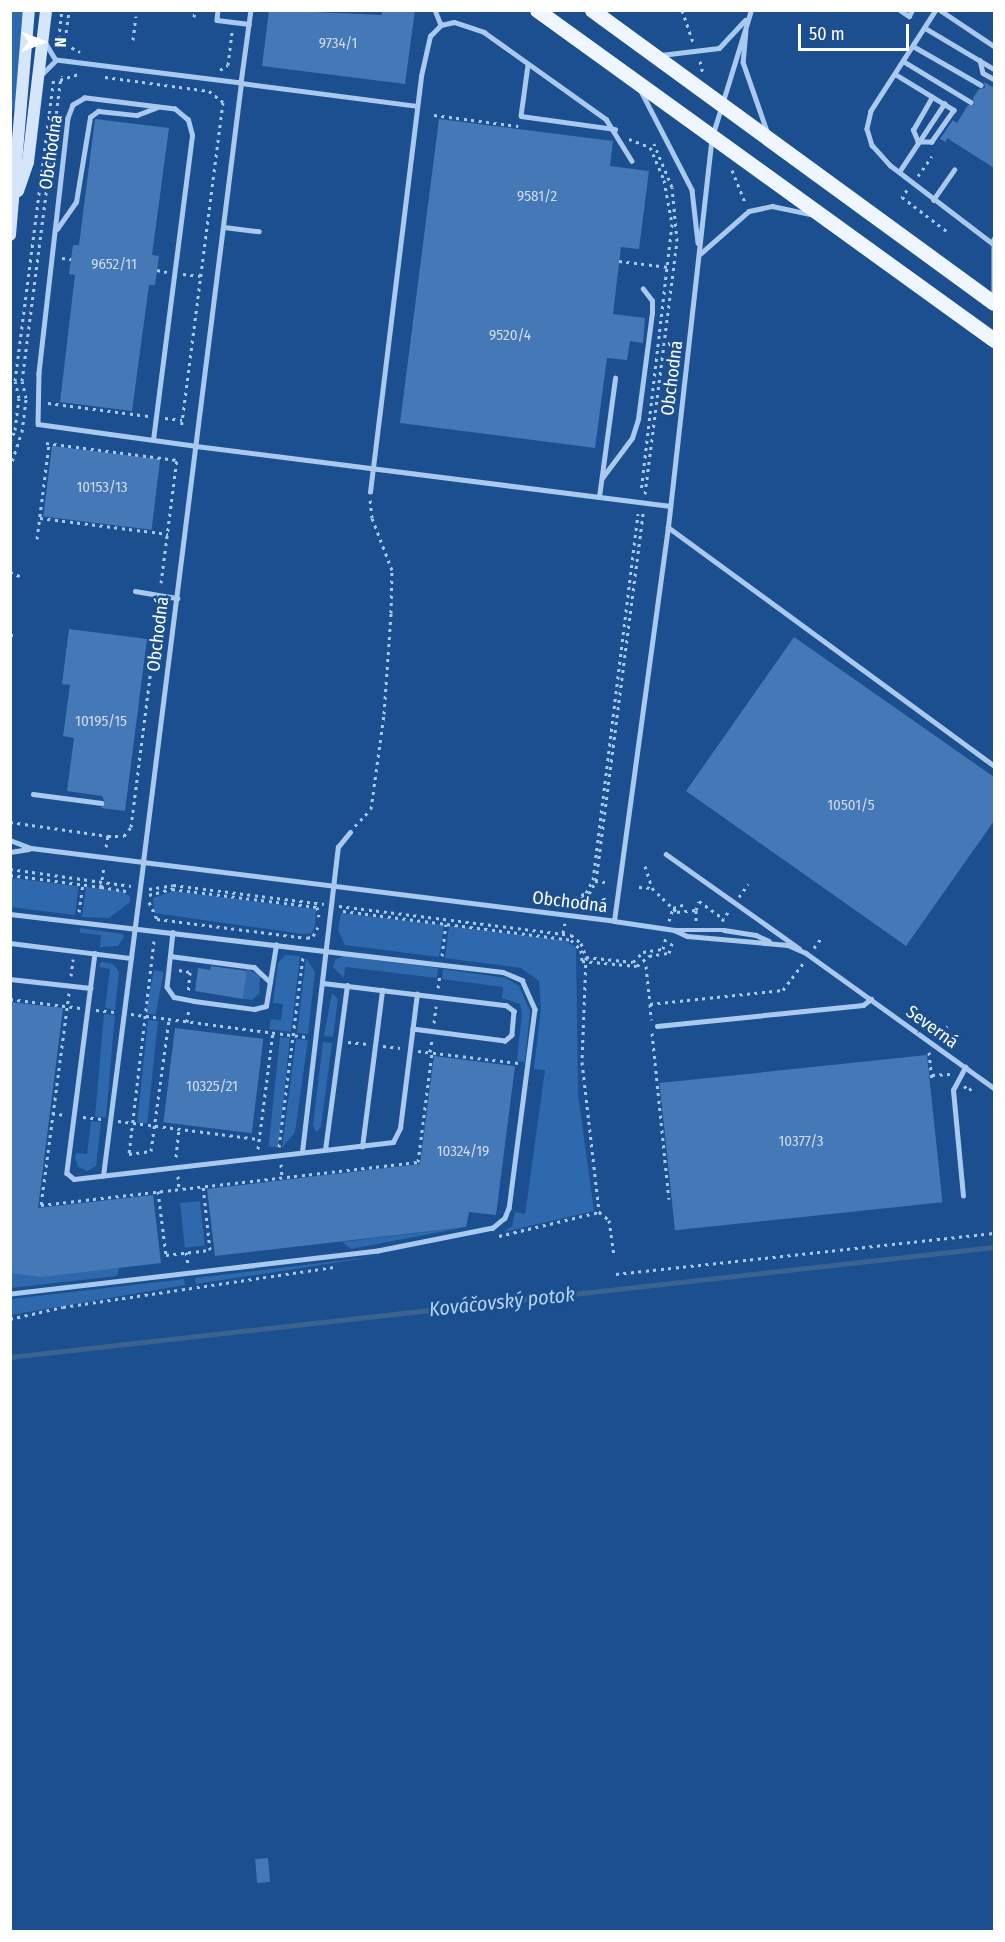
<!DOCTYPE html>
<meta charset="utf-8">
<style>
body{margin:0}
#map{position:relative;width:1005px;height:1942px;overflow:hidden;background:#1b4f8f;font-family:"Fira Sans Condensed",sans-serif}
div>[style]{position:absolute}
.green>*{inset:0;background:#2e69ad;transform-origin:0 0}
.stream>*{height:4.5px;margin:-2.25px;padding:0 2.25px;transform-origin:2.25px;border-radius:2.25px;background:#3c6290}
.building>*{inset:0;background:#4478b7;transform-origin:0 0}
.path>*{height:3px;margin-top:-1.5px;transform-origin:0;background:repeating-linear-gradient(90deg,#a9c9ee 0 3px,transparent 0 7.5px)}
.lane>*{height:4.5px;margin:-2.25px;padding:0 2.25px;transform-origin:2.25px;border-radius:2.25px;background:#a9c9ee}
.secondary>*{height:12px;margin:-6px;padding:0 6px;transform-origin:6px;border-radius:6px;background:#d6e6fa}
.primary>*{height:15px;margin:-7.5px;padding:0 7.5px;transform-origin:7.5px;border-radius:7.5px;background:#f0f6ff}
span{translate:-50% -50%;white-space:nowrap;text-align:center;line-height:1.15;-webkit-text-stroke:5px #1b4f8f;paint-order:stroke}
.number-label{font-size:15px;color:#d0dded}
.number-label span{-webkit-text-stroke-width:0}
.street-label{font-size:18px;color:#fff}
.water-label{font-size:20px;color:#b5d3f5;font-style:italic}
.frame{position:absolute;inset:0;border:12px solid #fff;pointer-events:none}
.north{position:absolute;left:12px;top:12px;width:60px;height:60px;-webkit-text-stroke:4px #1b4f8f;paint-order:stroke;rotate:91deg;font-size:16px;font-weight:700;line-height:24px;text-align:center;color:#fff}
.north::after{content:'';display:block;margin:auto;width:21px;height:27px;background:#fff;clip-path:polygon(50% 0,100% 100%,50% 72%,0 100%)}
.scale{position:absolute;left:798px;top:24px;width:111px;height:27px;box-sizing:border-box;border:3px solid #fff;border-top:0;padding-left:8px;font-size:18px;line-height:21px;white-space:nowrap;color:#fff;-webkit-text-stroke:4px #1b4f8f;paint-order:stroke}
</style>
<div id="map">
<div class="green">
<i style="clip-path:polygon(11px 11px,23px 11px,15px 106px,11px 114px)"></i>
<i style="left:11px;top:878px;width:68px;height:29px;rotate:7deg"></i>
<i style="clip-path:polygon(86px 887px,120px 891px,130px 896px,130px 902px,109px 918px,82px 917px)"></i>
<i style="clip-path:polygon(174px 891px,316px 909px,315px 926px,312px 933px,303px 934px,154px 913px,153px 898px)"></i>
<i style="clip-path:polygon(341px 913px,444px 925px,439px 957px,345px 945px,338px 930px)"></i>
<i style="clip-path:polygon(449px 926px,563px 940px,576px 947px,578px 1094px,594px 1211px,504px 1232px,512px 1226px,515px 1212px,525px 1214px,526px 1208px,545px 1070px,534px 1069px,541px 1008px,539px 981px,521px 968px,445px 958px)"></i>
<i style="clip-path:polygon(80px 928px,123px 934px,124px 937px,118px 946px,100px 947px,101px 935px,80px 933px)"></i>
<i style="clip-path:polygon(286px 955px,300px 956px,291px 1032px,269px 1029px,271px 1019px,281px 1020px,283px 1004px,273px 1003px,278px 963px)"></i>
<i style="clip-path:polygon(343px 956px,438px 968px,437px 978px,345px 967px,344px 978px,333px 967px,335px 960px)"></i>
<i style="clip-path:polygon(306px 958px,315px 972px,308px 1034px,297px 1033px)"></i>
<i style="clip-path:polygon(101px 962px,113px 964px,119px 972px,115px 1010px,105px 1008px,110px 969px,99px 967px)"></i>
<i style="clip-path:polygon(247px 969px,260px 976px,259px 994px,252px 1000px,243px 999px)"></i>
<i style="clip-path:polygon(443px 969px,506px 978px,519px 986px,530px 1011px,525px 1062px,517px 1061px,522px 1014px,520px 1004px,502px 998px,503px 987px,442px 979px)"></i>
<i style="left:154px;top:970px;width:10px;height:44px;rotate:11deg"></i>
<i style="clip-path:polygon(332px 993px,338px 999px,333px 1037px,324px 1036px)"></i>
<i style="left:104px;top:1014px;width:11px;height:103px;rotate:5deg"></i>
<i style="left:148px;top:1020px;width:10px;height:103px;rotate:6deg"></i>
<i style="left:280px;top:1037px;width:10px;height:110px;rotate:6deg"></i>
<i style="clip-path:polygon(296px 1039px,308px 1040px,295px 1132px,282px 1148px)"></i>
<i style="clip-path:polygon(323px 1042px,332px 1043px,321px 1127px,316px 1132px,313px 1125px)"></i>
<i style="clip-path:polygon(91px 1121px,101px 1122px,96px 1166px,87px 1171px,78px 1167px,75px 1158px,76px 1153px,87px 1154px)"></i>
<i style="left:200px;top:1201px;width:45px;height:20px;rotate:84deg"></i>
<i style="clip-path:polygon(466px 1227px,351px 1249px,342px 1242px)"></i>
<i style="clip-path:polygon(380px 1256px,196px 1284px,195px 1278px)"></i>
<i style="clip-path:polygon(119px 1268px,117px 1276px,11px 1288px,11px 1273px)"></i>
<i style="clip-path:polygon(184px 1279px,185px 1285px,11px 1315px,11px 1299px)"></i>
</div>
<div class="stream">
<i style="left:10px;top:1357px;width:990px;rotate:-6.38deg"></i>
</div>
<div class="building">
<i style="clip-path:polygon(269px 10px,382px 15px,382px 10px,415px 10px,405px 84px,262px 66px)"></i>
<i style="clip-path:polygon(984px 82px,994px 88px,994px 168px,947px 138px,946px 142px,940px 139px,953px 120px,957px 123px,968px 105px,974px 105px,973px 98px,979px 89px,985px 88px)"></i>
<i style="clip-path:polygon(95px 119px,169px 128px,152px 255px,159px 256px,155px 285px,149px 285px,132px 411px,60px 402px,75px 275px,69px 274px,71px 259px,73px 245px,79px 245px)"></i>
<i style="clip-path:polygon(439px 119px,613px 141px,610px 166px,649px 171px,639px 249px,621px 247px,613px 314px,645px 318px,643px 343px,630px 341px,627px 360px,607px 358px,595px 448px,400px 423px)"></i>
<i style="left:52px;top:446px;width:109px;height:71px;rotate:7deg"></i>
<i style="clip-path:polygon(69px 629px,147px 639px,125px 811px,101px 808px,105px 803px,102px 796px,67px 791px,74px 738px,63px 736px,70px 685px,62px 684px)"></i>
<i style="clip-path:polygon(794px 637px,994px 777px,994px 821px,906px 946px,686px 791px)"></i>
<i style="clip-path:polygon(211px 966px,247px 971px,243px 999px,195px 991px,198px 968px,210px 970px)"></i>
<i style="clip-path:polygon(10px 1002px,63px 1008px,38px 1208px,153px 1195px,161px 1263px,41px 1277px,10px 1273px)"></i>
<i style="left:175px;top:1028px;width:89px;height:95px;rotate:7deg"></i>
<i style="left:927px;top:1055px;width:148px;height:269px;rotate:84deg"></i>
<i style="clip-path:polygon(434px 1056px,515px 1066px,496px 1215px,469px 1212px,466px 1227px,215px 1256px,207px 1189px,420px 1164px)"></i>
<i style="left:268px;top:1858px;width:24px;height:13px;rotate:85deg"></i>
</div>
<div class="path">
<i style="left:682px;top:10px;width:34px;rotate:71deg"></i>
<i style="left:194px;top:17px;width:7px;rotate:-82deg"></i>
<i style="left:133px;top:40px;width:24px;rotate:-83deg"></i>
<i style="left:65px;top:44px;width:17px;rotate:28deg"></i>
<i style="left:58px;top:46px;width:36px;rotate:-84deg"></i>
<i style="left:64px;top:47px;width:37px;rotate:-82deg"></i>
<i style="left:700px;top:61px;width:13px;rotate:77deg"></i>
<i style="left:220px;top:70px;width:9px;rotate:-32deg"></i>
<i style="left:228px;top:65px;width:34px;rotate:-83deg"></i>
<i style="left:105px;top:77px;width:105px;rotate:7.7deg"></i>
<i style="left:209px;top:91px;width:18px;rotate:38deg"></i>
<i style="left:223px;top:102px;width:330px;rotate:97.3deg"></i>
<i style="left:60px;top:80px;width:19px;rotate:-18deg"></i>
<i style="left:434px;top:115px;width:85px;rotate:7.5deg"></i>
<i style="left:629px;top:139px;width:22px;rotate:21deg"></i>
<i style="left:650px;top:147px;width:36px;rotate:67deg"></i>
<i style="left:664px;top:180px;width:45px;rotate:79.7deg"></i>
<i style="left:672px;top:224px;width:270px;rotate:96.6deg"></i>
<i style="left:732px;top:170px;width:35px;rotate:68deg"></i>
<i style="left:918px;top:176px;width:24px;rotate:-55deg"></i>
<i style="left:907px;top:190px;width:9px;rotate:126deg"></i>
<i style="left:902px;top:197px;width:59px;rotate:37.5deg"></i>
<i style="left:62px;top:258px;width:9px;rotate:6deg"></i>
<i style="left:619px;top:261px;width:50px;rotate:6.8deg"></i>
<i style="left:157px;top:270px;width:10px;rotate:11deg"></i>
<i style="left:183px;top:274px;width:17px;rotate:7deg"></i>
<i style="left:48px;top:403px;width:101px;rotate:7.4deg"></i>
<i style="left:165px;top:418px;width:17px;rotate:7deg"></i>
<i style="left:10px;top:442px;width:13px;rotate:-67deg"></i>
<i style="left:15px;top:430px;width:32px;rotate:-83deg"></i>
<i style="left:19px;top:398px;width:17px;rotate:-103deg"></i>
<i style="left:15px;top:381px;width:307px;rotate:-82.7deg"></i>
<i style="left:46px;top:443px;width:132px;rotate:7.4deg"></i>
<i style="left:10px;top:468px;width:38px;rotate:-72deg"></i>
<i style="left:22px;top:432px;width:34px;rotate:-83deg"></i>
<i style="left:26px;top:398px;width:17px;rotate:-103deg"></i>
<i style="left:22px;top:381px;width:308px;rotate:-82.7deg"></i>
<i style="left:645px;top:494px;width:255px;rotate:-82.8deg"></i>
<i style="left:677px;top:241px;width:54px;rotate:-95.3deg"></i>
<i style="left:672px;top:187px;width:47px;rotate:-112.7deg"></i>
<i style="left:40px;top:518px;width:129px;rotate:7.1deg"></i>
<i style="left:37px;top:539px;width:96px;rotate:-82.8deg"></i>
<i style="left:10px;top:572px;width:13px;rotate:23deg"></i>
<i style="left:161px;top:583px;width:126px;rotate:-82.7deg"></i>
<i style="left:10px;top:635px;width:5px"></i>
<i style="left:10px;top:822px;width:99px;rotate:8.1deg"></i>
<i style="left:355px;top:826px;width:23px;rotate:-47deg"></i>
<i style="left:371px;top:809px;width:96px;rotate:-82.2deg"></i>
<i style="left:384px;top:714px;width:101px;rotate:-86deg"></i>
<i style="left:391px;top:613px;width:43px;rotate:-88.7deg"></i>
<i style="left:392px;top:570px;width:56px;rotate:-111deg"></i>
<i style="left:372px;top:518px;width:19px;rotate:-96deg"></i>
<i style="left:106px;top:847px;width:11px;rotate:-80deg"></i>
<i style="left:108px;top:836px;width:16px"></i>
<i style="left:124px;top:836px;width:11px;rotate:-52deg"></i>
<i style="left:131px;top:827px;width:216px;rotate:-82.8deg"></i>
<i style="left:645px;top:866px;width:23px;rotate:72deg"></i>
<i style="left:652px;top:888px;width:35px;rotate:44deg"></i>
<i style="left:10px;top:869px;width:122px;rotate:8deg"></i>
<i style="left:10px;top:875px;width:92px;rotate:7.5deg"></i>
<i style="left:101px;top:887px;width:21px;rotate:-82deg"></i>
<i style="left:595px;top:881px;width:10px;rotate:6deg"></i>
<i style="left:101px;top:887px;width:30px;rotate:9deg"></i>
<i style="left:639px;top:887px;width:13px;rotate:4deg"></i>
<i style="left:149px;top:889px;width:24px;rotate:-9deg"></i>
<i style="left:173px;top:885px;width:152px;rotate:7.2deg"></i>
<i style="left:149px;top:895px;width:24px;rotate:-15deg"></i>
<i style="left:172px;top:889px;width:146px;rotate:7.1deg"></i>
<i style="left:739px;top:897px;width:16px;rotate:-55deg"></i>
<i style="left:149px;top:902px;width:19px;rotate:65deg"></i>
<i style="left:157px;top:919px;width:151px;rotate:7.2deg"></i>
<i style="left:307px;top:938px;width:6px;rotate:-18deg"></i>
<i style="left:313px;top:936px;width:10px;rotate:-61deg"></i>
<i style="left:561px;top:905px;width:28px;rotate:-26deg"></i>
<i style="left:586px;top:893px;width:15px;rotate:-62deg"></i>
<i style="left:593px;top:880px;width:369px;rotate:-83deg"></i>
<i style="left:568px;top:905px;width:24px;rotate:-28deg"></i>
<i style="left:589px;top:894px;width:15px;rotate:-62deg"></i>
<i style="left:596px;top:881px;width:371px;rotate:-82.7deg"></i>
<i style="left:339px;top:906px;width:234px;rotate:7.1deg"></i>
<i style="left:571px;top:935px;width:13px;rotate:39deg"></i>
<i style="left:581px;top:943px;width:15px;rotate:70deg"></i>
<i style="left:586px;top:957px;width:47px;rotate:6.1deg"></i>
<i style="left:633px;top:962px;width:14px;rotate:-45deg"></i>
<i style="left:643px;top:952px;width:20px;rotate:-9deg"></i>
<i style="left:663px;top:949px;width:12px;rotate:-76deg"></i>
<i style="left:317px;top:907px;width:10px;rotate:79deg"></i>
<i style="left:696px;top:910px;width:9px;rotate:-72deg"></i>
<i style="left:699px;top:901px;width:31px;rotate:36deg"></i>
<i style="left:343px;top:911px;width:230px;rotate:7.2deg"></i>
<i style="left:571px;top:940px;width:14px;rotate:45deg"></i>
<i style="left:581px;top:950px;width:11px;rotate:85deg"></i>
<i style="left:582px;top:961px;width:55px;rotate:5.2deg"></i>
<i style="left:637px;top:966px;width:16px;rotate:-40deg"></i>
<i style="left:649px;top:956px;width:20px;rotate:-9deg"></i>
<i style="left:669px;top:953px;width:14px;rotate:-73deg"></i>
<i style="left:79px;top:912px;width:28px;rotate:-82deg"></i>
<i style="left:677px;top:912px;width:19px;rotate:-6deg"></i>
<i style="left:696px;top:910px;width:11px;rotate:90deg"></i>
<i style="left:669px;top:921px;width:14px;rotate:-73deg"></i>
<i style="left:673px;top:908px;width:14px;rotate:-17deg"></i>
<i style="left:722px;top:921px;width:14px;rotate:-56deg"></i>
<i style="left:563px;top:933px;width:10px;rotate:-79deg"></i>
<i style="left:154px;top:941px;width:214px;rotate:96.7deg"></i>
<i style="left:129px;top:1154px;width:22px;rotate:-8deg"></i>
<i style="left:151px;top:1151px;width:133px;rotate:-82.2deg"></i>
<i style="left:814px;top:948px;width:14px;rotate:-54deg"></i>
<i style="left:442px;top:956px;width:32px;rotate:-83deg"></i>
<i style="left:586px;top:957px;width:105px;rotate:92.2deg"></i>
<i style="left:582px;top:1062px;width:151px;rotate:83.5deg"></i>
<i style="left:646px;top:966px;width:38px;rotate:84deg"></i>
<i style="left:650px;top:1004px;width:134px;rotate:-6deg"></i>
<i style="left:783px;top:990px;width:34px;rotate:-53deg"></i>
<i style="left:179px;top:970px;width:11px;rotate:10deg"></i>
<i style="left:190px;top:972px;width:21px;rotate:95deg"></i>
<i style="left:71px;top:976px;width:17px;rotate:-83deg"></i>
<i style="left:438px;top:988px;width:14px;rotate:-82deg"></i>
<i style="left:69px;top:993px;width:214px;rotate:97.5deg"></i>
<i style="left:41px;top:1205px;width:379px;rotate:-6.5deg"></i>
<i style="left:418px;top:1162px;width:111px;rotate:-82.7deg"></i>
<i style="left:10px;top:999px;width:71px;rotate:7.3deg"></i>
<i style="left:650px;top:1004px;width:16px;rotate:86deg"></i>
<i style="left:96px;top:1010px;width:19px;rotate:6deg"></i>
<i style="left:131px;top:1014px;width:177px;rotate:7.5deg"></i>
<i style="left:187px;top:1022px;width:14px;rotate:-82deg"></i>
<i style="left:434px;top:1023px;width:17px;rotate:-83deg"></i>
<i style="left:652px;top:1033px;width:167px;rotate:84.2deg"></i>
<i style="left:938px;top:1039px;width:16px;rotate:-55deg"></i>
<i style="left:348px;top:1042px;width:20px;rotate:6deg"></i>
<i style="left:383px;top:1046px;width:17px;rotate:7deg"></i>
<i style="left:418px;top:1051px;width:101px;rotate:6.8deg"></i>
<i style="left:430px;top:1052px;width:13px;rotate:-81deg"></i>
<i style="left:929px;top:1052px;width:28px;rotate:84deg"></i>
<i style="left:932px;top:1075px;width:18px;rotate:-3deg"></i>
<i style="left:964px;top:1086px;width:6px;rotate:39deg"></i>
<i style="left:969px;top:1090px;width:7px;rotate:-34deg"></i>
<i style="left:52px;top:1113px;width:13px;rotate:9deg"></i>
<i style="left:83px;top:1117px;width:19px;rotate:6deg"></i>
<i style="left:118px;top:1121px;width:142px;rotate:7.3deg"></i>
<i style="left:279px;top:1147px;width:192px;rotate:-82.8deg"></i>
<i style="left:258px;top:1149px;width:118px;rotate:-82.7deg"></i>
<i style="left:176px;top:1157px;width:28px;rotate:-84deg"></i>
<i style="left:281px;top:1164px;width:13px;rotate:86deg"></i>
<i style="left:178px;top:1176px;width:13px;rotate:86deg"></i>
<i style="left:158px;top:1191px;width:64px;rotate:82.9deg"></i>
<i style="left:166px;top:1255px;width:44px;rotate:-6.5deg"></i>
<i style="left:210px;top:1250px;width:64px;rotate:-96.2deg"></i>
<i style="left:599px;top:1212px;width:13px;rotate:39deg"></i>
<i style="left:609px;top:1220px;width:36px;rotate:82deg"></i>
<i style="left:499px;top:1236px;width:103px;rotate:-13.5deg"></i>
<i style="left:186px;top:1252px;width:13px;rotate:81deg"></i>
<i style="left:616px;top:1274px;width:380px;rotate:-6.2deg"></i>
<i style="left:10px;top:1319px;width:54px;rotate:-12.8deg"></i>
<i style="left:63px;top:1307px;width:273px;rotate:-8.4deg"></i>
</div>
<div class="lane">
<i style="left:218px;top:10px;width:10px;rotate:96deg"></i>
<i style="left:217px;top:20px;width:32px;rotate:7deg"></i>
<i style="left:251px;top:10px;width:74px;rotate:97.8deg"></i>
<i style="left:241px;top:83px;width:177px;rotate:7.4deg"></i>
<i style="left:435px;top:10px;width:16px;rotate:68deg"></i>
<i style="left:900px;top:10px;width:11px;rotate:34deg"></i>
<i style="left:909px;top:16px;width:7px;rotate:-63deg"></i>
<i style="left:936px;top:10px;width:120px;rotate:122.8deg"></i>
<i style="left:871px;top:111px;width:18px;rotate:103deg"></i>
<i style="left:867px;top:129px;width:17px;rotate:73deg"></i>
<i style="left:872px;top:145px;width:27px;rotate:48deg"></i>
<i style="left:890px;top:165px;width:128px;rotate:37.4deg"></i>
<i style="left:940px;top:10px;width:65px;rotate:33.7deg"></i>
<i style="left:925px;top:28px;width:80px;rotate:30.7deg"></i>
<i style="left:746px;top:30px;width:32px;rotate:95deg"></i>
<i style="left:743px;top:62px;width:73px;rotate:70.8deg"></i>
<i style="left:45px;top:42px;width:21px;rotate:59deg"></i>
<i style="left:913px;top:46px;width:78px;rotate:29.8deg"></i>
<i style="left:661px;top:55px;width:58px;rotate:-6.9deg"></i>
<i style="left:719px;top:48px;width:38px;rotate:-47deg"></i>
<i style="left:980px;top:60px;width:13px;rotate:77deg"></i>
<i style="left:983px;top:73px;width:13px;rotate:29deg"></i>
<i style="left:903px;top:61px;width:79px;rotate:31.1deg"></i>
<i style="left:528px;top:65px;width:51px;rotate:97.8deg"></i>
<i style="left:521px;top:116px;width:95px;rotate:7.9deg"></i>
<i style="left:895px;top:74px;width:69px;rotate:31.4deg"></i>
<i style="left:954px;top:110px;width:39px;rotate:125deg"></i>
<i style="left:932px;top:142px;width:14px;rotate:180deg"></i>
<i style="left:41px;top:75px;width:21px;rotate:-45deg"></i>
<i style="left:641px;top:91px;width:111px;rotate:62.7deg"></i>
<i style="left:692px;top:190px;width:53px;rotate:83.5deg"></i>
<i style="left:918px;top:142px;width:13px;rotate:-113deg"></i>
<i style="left:913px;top:130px;width:38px;rotate:-60deg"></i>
<i style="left:899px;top:172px;width:82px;rotate:-56.5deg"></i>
<i style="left:933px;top:200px;width:37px;rotate:-55deg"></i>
<i style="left:224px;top:227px;width:35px;rotate:7deg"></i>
<i style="left:57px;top:229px;width:33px;rotate:-55deg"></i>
<i style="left:76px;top:202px;width:86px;rotate:-80.6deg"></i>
<i style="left:90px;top:117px;width:10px;rotate:-37deg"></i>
<i style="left:98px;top:111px;width:39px;rotate:6deg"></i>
<i style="left:137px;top:115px;width:22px;rotate:-21deg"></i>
<i style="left:994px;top:239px;width:53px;rotate:90deg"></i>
<i style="left:700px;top:254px;width:65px;rotate:-41.3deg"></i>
<i style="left:749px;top:211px;width:24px;rotate:-12deg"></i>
<i style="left:772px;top:206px;width:40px;rotate:12deg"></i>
<i style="left:153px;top:440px;width:307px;rotate:-82.7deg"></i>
<i style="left:192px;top:135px;width:16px;rotate:-105deg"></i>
<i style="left:188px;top:120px;width:17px;rotate:-140deg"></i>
<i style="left:175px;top:109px;width:91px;rotate:-173deg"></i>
<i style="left:85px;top:98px;width:14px;rotate:150deg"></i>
<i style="left:73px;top:105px;width:14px;rotate:111deg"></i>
<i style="left:68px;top:118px;width:257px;rotate:96.5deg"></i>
<i style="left:39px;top:373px;width:51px;rotate:91.1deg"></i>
<i style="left:38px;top:424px;width:160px;rotate:7.9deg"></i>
<i style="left:196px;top:446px;width:478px;rotate:7.2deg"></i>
<i style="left:602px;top:478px;width:50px;rotate:-53.1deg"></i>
<i style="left:632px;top:438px;width:20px;rotate:-72deg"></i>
<i style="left:638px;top:419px;width:107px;rotate:-82.5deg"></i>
<i style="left:652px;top:313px;width:12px;rotate:-90deg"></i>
<i style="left:652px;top:301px;width:15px;rotate:-127deg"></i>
<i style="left:370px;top:492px;width:419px;rotate:-83deg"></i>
<i style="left:421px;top:76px;width:41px;rotate:-77.3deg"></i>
<i style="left:430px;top:36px;width:16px;rotate:-45deg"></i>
<i style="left:441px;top:25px;width:13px;rotate:-13deg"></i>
<i style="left:454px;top:22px;width:32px;rotate:18deg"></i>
<i style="left:484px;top:32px;width:150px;rotate:35.5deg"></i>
<i style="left:606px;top:119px;width:49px;rotate:58.2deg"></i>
<i style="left:599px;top:497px;width:120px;rotate:-82.3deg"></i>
<i style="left:668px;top:527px;width:404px;rotate:36.2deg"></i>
<i style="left:135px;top:591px;width:43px;rotate:9.5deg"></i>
<i style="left:33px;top:794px;width:69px;rotate:7.5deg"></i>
<i style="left:10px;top:840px;width:22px;rotate:21deg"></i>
<i style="left:31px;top:848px;width:113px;rotate:7.1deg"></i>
<i style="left:143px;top:862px;width:785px;rotate:-82.83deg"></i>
<i style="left:241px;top:83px;width:186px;rotate:-172.9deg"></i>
<i style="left:10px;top:852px;width:19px;rotate:-9deg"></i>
<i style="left:666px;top:854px;width:163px;rotate:35.3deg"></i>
<i style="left:10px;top:914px;width:496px;rotate:6.7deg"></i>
<i style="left:503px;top:972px;width:21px;rotate:23deg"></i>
<i style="left:522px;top:980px;width:32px;rotate:66deg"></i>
<i style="left:535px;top:1009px;width:201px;rotate:97.4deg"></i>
<i style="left:509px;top:1208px;width:11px;rotate:112deg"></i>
<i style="left:505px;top:1218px;width:16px;rotate:140deg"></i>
<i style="left:493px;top:1228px;width:117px;rotate:168.7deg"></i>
<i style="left:378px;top:1251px;width:371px;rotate:173.3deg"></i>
<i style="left:614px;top:921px;width:61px;rotate:8.5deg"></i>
<i style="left:674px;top:930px;width:14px;rotate:25deg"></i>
<i style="left:687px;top:936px;width:101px;rotate:5.1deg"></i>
<i style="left:788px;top:945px;width:20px;rotate:24deg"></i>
<i style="left:806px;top:953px;width:231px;rotate:35.7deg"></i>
<i style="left:675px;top:930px;width:49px"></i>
<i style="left:724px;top:930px;width:32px;rotate:9deg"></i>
<i style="left:756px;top:935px;width:14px;rotate:25deg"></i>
<i style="left:173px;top:932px;width:55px;rotate:96.2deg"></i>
<i style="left:167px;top:987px;width:12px;rotate:55deg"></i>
<i style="left:174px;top:997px;width:20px;rotate:11deg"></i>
<i style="left:194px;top:1001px;width:61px;rotate:7.6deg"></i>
<i style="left:254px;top:1009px;width:12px;rotate:-14deg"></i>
<i style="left:266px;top:1006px;width:62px;rotate:-80.7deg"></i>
<i style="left:10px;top:943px;width:122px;rotate:7.1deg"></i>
<i style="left:95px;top:953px;width:222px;rotate:97.3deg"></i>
<i style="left:67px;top:1173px;width:9px;rotate:41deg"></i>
<i style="left:74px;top:1179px;width:321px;rotate:-6.6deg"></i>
<i style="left:393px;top:1142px;width:16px;rotate:-63deg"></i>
<i style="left:400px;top:1128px;width:135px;rotate:-82.8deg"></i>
<i style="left:170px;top:956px;width:85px;rotate:7.5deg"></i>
<i style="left:254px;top:967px;width:22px;rotate:43deg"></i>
<i style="left:10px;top:979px;width:81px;rotate:6.3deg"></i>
<i style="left:323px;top:983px;width:184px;rotate:6.9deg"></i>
<i style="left:506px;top:1005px;width:10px;rotate:37deg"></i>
<i style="left:514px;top:1011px;width:24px;rotate:95deg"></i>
<i style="left:512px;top:1035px;width:9px;rotate:139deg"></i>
<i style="left:505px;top:1041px;width:93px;rotate:-172.6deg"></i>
<i style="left:657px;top:1026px;width:207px;rotate:-5.8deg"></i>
<i style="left:863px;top:1005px;width:10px;rotate:-37deg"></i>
<i style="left:362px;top:1147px;width:158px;rotate:-82.7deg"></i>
<i style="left:325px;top:1150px;width:166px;rotate:-82.4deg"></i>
<i style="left:302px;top:1152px;width:307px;rotate:-83.3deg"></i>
<i style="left:338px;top:847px;width:19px;rotate:-51deg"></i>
<i style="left:103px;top:1176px;width:317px;rotate:-82.7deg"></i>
<i style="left:143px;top:862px;width:475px;rotate:7.1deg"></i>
<i style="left:614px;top:921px;width:398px;rotate:-82.2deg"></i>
<i style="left:668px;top:527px;width:392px;rotate:-83.6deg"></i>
<i style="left:712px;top:137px;width:133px;rotate:-72.9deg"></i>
<i style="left:963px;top:1196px;width:106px;rotate:-95.4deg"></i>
<i style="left:953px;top:1090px;width:26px;rotate:-62deg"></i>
</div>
<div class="secondary">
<i style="left:18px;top:191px;width:31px;rotate:-71deg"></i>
<i style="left:28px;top:162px;width:153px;rotate:-83.2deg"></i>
<i style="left:10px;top:235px;width:226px;rotate:-85.2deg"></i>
</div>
<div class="primary">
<i style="left:537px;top:10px;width:564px;rotate:35.83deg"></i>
<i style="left:592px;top:10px;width:497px;rotate:36.1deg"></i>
</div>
<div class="number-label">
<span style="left:338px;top:44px">9734/1</span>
<span style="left:537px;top:197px">9581/2</span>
<span style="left:114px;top:265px">9652/11</span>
<span style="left:510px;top:336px">9520/4</span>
<span style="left:102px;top:488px">10153/13</span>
<span style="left:101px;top:722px">10195/15</span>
<span style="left:851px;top:806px">10501/5</span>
<span style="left:212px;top:1087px">10325/21</span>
<span style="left:801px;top:1142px">10377/3</span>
<span style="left:463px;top:1152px">10324/19</span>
</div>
<div class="street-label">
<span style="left:51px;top:152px;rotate:-82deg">Obchodná</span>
<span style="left:672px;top:378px;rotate:-83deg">Obchodná</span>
<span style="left:158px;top:634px;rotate:-83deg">Obchodná</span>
<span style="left:570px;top:902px;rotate:7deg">Obchodná</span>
<span style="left:932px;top:1027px;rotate:36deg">Severná</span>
</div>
<div class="water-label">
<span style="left:502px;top:1302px;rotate:-6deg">Kováčovský potok</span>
</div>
<div class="frame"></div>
<div class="north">N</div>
<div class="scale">50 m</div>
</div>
